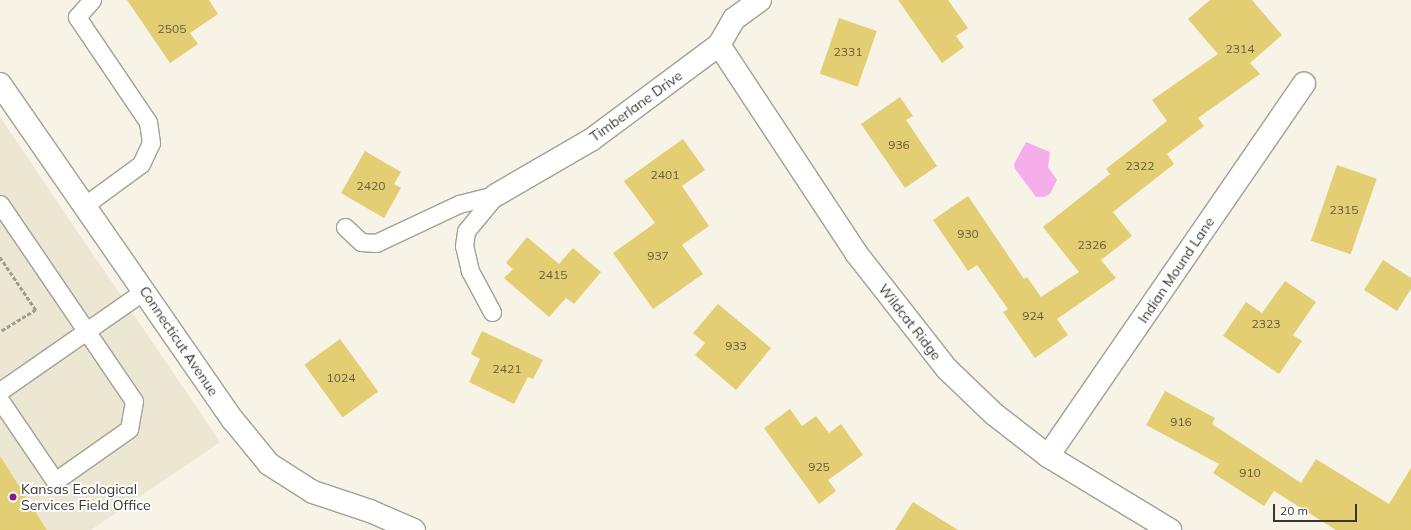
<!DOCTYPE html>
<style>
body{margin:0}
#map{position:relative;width:1411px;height:530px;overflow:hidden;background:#f7f3e6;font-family:Mulish,sans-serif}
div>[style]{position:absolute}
.built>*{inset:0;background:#ece7d3}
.water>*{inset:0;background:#f6aeeb}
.building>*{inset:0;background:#e4ce74;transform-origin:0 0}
.path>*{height:2.5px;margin-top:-1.25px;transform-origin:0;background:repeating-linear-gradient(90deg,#9e9b92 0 4px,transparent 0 6px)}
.roads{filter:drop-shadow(1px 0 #a3a094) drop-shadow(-1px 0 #a3a094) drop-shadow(0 1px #a3a094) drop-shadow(0 -1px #a3a094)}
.service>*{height:17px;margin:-8.5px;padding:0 8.5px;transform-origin:8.5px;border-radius:8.5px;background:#fff}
.minor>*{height:22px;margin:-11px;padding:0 11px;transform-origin:11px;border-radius:11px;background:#fff}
.dots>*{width:11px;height:11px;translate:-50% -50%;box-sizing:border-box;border:2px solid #fff;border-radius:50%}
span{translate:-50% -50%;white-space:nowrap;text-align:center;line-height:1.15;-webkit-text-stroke:4px #fff;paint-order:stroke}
.number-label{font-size:12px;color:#625c42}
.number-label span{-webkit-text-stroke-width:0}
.street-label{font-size:14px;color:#373631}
.poi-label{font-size:14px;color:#373631}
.left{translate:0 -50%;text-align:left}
.scale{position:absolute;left:1273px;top:504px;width:84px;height:18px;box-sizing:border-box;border:2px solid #373631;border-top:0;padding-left:5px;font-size:12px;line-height:14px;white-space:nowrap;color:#373631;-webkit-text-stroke:3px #fff;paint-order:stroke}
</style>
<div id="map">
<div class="built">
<i style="clip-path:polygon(0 117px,220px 442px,91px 530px,0 530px)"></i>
</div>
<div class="water">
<i style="clip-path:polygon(1026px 142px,1050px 152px,1048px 167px,1057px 180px,1050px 194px,1044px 197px,1036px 197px,1015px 169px,1014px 164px)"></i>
</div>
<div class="building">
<i style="clip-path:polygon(127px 0,209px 0,218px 14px,190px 33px,198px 44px,170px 63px)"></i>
<i style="clip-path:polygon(898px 0,948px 0,968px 28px,956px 36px,964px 47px,942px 63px)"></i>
<i style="clip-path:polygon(1210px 0,1252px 0,1282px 35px,1250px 63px,1260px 74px,1198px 118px,1204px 126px,1167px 154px,1174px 164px,1113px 212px,1132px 236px,1101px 260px,1116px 278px,1057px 319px,1068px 335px,1035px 358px,1003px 312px,1008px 309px,977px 265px,968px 271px,933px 220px,968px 196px,1024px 279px,1027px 277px,1041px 297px,1079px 272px,1043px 227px,1110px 174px,1106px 169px,1167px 121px,1152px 100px,1218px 54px,1188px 19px)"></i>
<i style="left:839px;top:18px;width:40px;height:59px;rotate:19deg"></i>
<i style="clip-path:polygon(900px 97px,913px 116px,906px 120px,937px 166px,905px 188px,861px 124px)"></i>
<i style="clip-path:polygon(683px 139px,705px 170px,682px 186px,709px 226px,682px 245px,703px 274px,653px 309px,613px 253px,655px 223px,624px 181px)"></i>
<i style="clip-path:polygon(365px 151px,401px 172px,394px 184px,401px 188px,384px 218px,341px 193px)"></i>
<i style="left:1337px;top:165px;width:42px;height:80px;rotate:19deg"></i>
<i style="clip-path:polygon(527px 237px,559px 264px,573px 248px,601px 272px,574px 304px,566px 298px,549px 317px,504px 278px,513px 269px,506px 263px)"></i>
<i style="clip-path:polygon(1383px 260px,1411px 278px,1411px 289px,1397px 311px,1364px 290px)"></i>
<i style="clip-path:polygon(1285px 281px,1316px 302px,1293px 335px,1302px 341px,1279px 374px,1223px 336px,1246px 302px,1262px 313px)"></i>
<i style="clip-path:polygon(718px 304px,771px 348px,736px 390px,695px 355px,705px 343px,693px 333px)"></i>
<i style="clip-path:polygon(482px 331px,543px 360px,533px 379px,528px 377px,514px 404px,469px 382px,480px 359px,471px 354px)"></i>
<i style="left:340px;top:339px;width:65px;height:44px;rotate:54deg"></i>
<i style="clip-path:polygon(1165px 391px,1215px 418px,1212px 424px,1301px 483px,1316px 459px,1389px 504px,1411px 468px,1411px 530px,1336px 530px,1274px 491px,1264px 506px,1213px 473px,1219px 464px,1146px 425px)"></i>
<i style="clip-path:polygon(790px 409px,802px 426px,816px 416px,829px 433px,841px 424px,863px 455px,828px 480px,836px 491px,819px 504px,764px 428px)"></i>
<i style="clip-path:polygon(0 456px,47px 530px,0 530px)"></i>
<i style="clip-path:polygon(913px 502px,958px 530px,895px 530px)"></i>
</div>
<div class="path">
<i style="left:0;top:257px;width:64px;rotate:55.8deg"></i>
<i style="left:36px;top:310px;width:42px;rotate:148.6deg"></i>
</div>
<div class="roads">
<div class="service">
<i style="left:0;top:204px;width:238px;rotate:55.8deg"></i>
<i style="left:134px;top:401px;width:28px;rotate:100deg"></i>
<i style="left:129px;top:429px;width:90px;rotate:144.9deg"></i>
<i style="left:55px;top:481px;width:98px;rotate:-124.2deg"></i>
<i style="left:85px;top:205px;width:69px;rotate:-36.2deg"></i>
<i style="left:141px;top:164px;width:23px;rotate:-65deg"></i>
<i style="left:151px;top:143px;width:21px;rotate:-98deg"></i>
<i style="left:148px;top:122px;width:127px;rotate:-124.1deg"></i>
<i style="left:77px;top:17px;width:23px;rotate:-49deg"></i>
<i style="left:345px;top:227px;width:22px;rotate:43deg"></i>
<i style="left:361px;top:242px;width:15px;rotate:4deg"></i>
<i style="left:376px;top:243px;width:92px;rotate:-25.2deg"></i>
<i style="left:459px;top:204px;width:38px;rotate:-14deg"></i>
<i style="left:492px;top:312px;width:47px;rotate:-118.2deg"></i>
<i style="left:470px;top:271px;width:26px;rotate:-103deg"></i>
<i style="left:464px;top:246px;width:15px;rotate:-82deg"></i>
<i style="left:466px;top:231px;width:47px;rotate:-50.2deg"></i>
<i style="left:0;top:391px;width:175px;rotate:-34.8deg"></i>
</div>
<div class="minor">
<i style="left:719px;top:45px;width:249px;rotate:56.6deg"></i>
<i style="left:856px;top:253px;width:147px;rotate:51.9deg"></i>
<i style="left:947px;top:369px;width:65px;rotate:43.8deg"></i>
<i style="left:994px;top:414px;width:68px;rotate:37.9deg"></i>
<i style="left:1048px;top:456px;width:143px;rotate:31.2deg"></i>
<i style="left:0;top:84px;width:409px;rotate:55.3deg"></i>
<i style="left:233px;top:420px;width:57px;rotate:50.7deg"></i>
<i style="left:269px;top:464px;width:52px;rotate:32.5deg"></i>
<i style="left:313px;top:492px;width:60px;rotate:18.4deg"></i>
<i style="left:370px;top:511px;width:48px;rotate:23.4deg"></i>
<i style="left:496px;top:195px;width:110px;rotate:-30.1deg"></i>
<i style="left:591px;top:140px;width:159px;rotate:-36.6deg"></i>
<i style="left:719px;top:45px;width:30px;rotate:-60deg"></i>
<i style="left:734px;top:19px;width:32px;rotate:-36deg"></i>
<i style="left:1048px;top:456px;width:452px;rotate:-55.5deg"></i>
</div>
</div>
<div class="dots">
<i style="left:13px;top:497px;background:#8a1c80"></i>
</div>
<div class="number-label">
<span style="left:172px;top:29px">2505</span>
<span style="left:1240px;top:49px">2314</span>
<span style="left:848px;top:52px">2331</span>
<span style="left:899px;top:145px">936</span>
<span style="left:1140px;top:166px">2322</span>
<span style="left:665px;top:175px">2401</span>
<span style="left:371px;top:186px">2420</span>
<span style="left:1344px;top:210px">2315</span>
<span style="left:968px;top:234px">930</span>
<span style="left:1092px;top:245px">2326</span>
<span style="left:658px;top:256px">937</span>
<span style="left:553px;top:275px">2415</span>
<span style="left:1033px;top:316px">924</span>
<span style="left:1266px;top:324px">2323</span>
<span style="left:736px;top:346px">933</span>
<span style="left:507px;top:369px">2421</span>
<span style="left:341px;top:378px">1024</span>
<span style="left:1181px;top:422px">916</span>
<span style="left:819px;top:467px">925</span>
<span style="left:1250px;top:473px">910</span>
</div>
<div class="street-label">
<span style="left:636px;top:106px;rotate:-36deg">Timberlane Drive</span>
<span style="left:1176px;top:270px;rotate:-56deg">Indian Mound Lane</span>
<span style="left:910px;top:322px;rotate:52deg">Wildcat Ridge</span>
<span style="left:179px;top:341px;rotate:56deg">Connecticut Avenue</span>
</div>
<div class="poi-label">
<span class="left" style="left:21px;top:497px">Kansas Ecological<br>Services Field Office</span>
</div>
<div class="scale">20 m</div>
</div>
